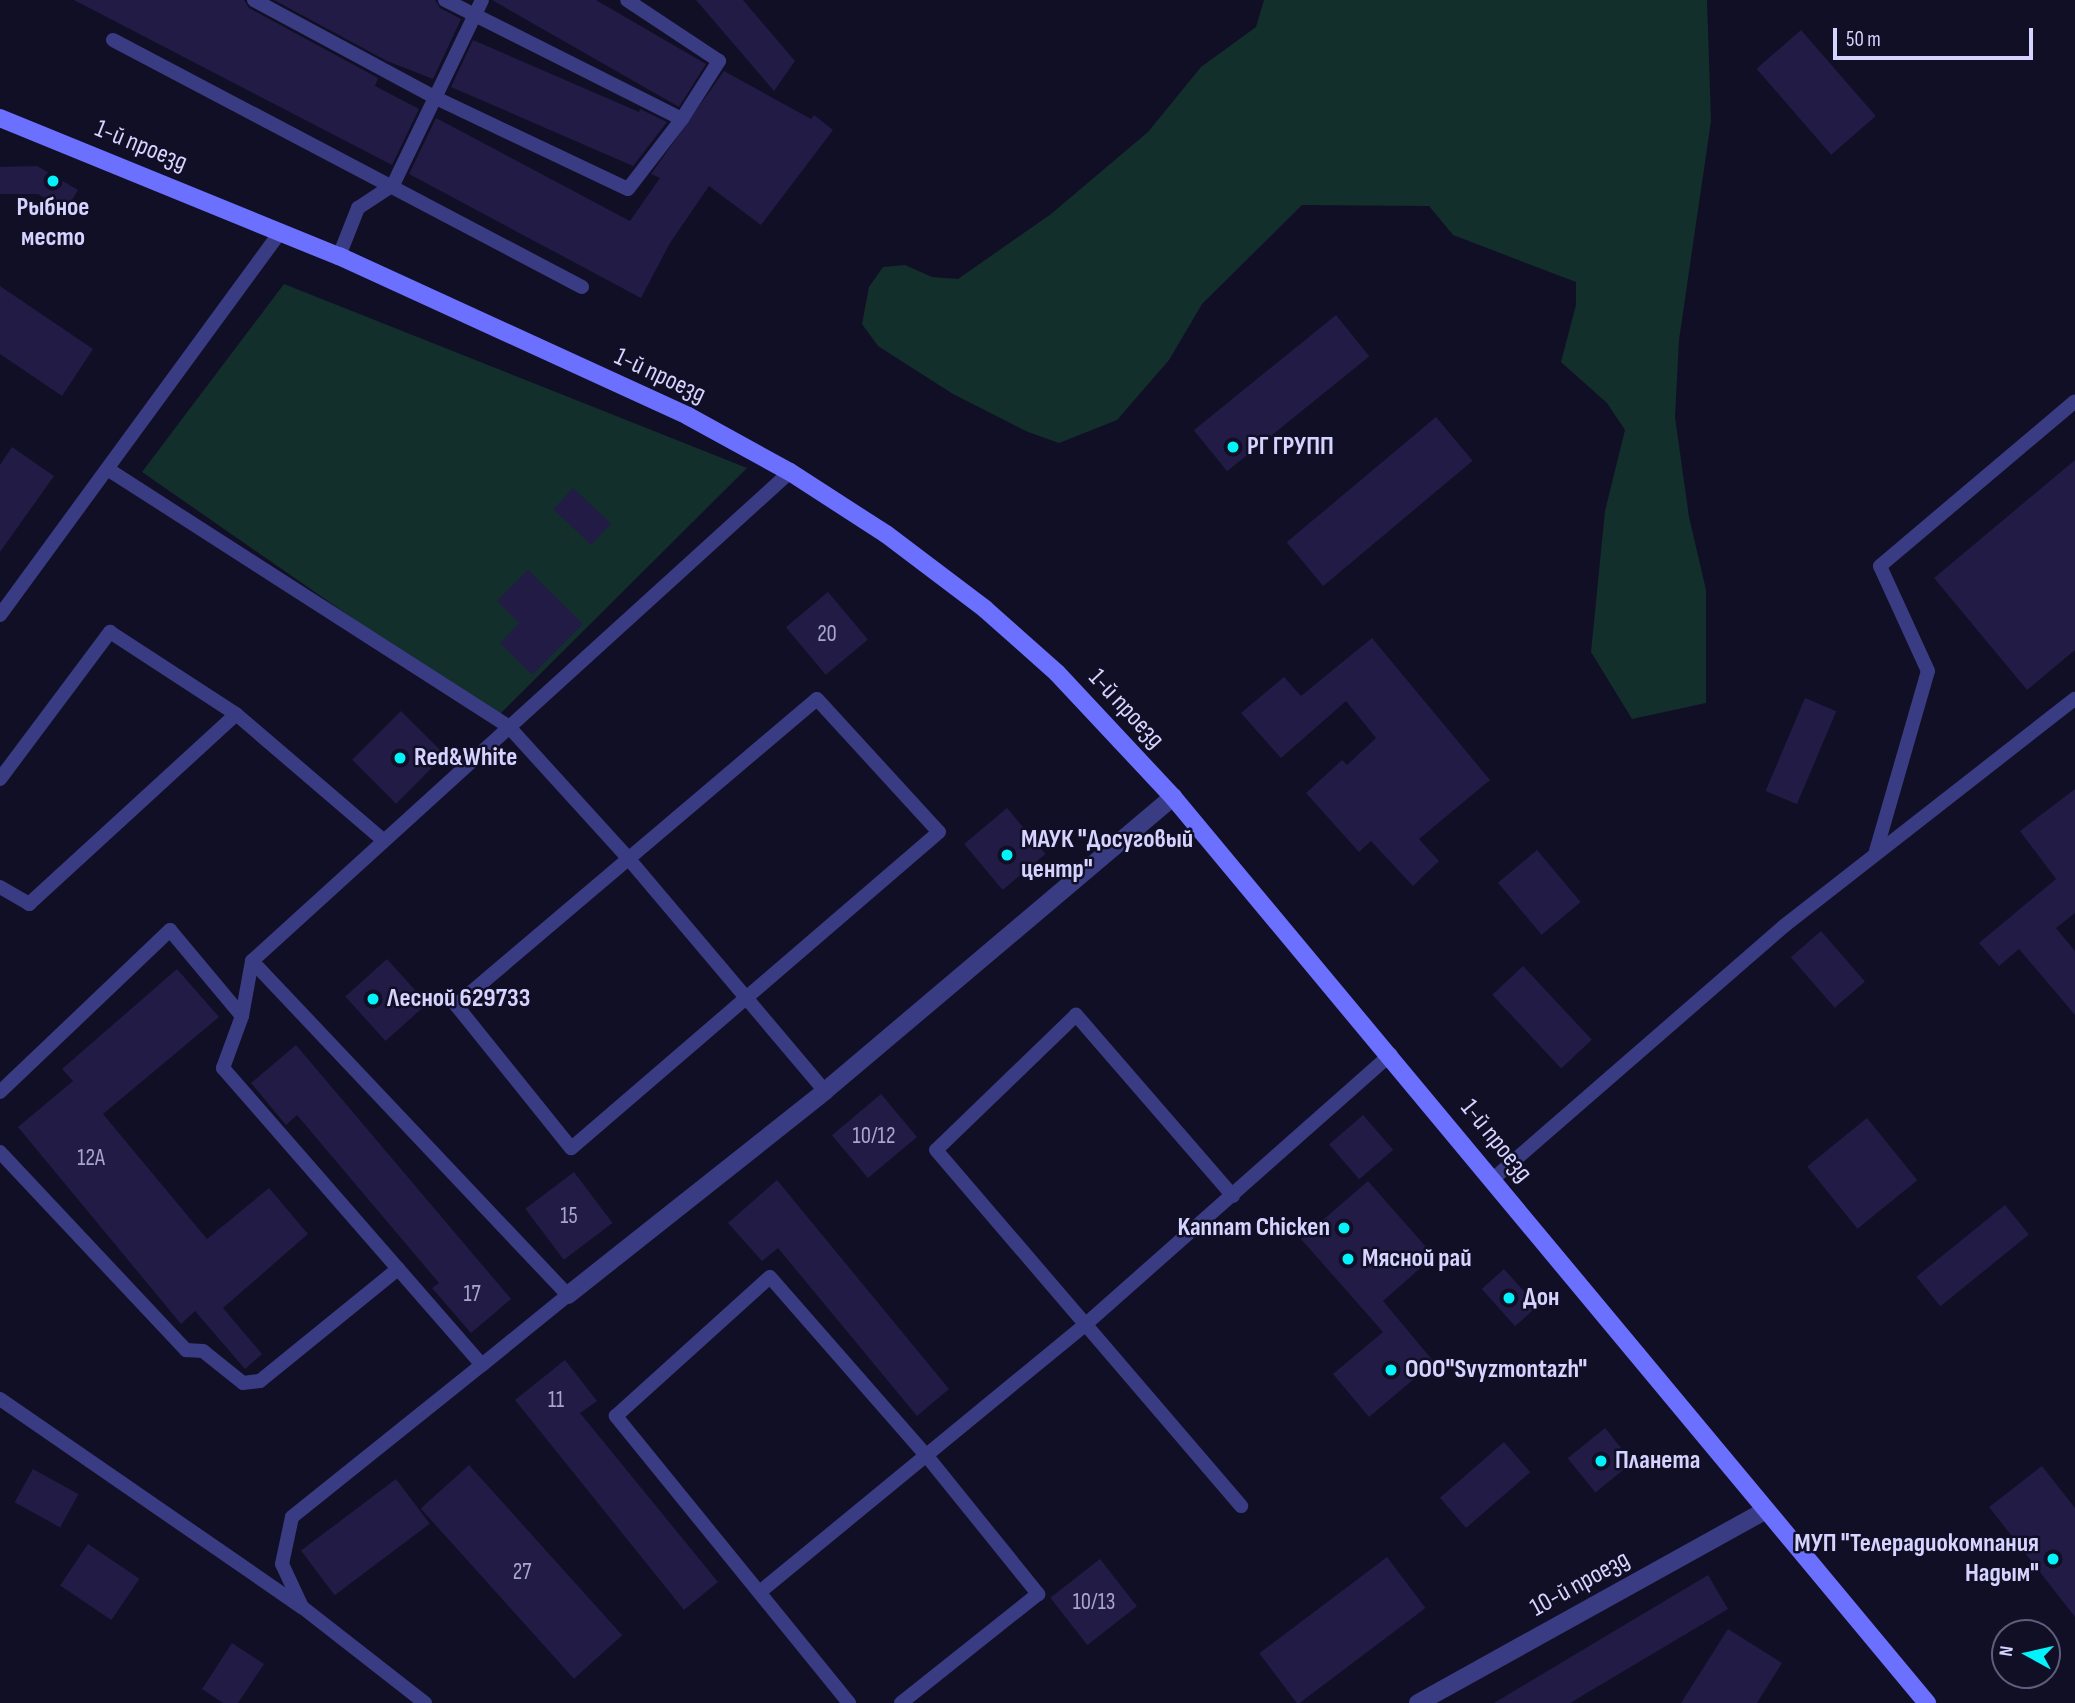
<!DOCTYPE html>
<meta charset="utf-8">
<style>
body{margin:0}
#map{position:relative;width:2075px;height:1703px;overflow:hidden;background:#110f25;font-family:"Sofia Sans Condensed",sans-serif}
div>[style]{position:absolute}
.green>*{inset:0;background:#122f2c}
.building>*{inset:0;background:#211b45;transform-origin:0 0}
.lane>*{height:14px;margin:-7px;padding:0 7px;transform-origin:7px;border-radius:7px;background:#3a3c83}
.street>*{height:18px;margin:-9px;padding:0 9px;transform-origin:9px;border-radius:9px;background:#3a3c83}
.secondary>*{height:18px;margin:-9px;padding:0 9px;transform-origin:9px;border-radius:9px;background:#6b71fe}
.dots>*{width:19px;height:19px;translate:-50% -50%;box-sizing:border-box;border:4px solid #110f25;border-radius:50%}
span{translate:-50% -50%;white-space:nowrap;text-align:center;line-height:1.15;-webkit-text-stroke:5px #110f25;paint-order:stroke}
.number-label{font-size:23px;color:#a8a5d0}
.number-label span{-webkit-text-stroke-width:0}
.street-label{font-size:26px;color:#d5d3ff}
.poi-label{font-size:26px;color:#d5d3ff;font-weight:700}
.left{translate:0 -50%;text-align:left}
.right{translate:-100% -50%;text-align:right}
.north{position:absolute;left:1991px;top:1619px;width:70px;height:70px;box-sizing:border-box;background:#110f25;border:2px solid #5f5d7c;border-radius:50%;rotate:278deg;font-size:19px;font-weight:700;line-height:28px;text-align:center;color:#d5d3ff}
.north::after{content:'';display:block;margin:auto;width:24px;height:32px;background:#02f3fb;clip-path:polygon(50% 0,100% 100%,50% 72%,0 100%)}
.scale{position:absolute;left:1833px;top:28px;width:200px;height:32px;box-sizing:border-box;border:4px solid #d5d3ff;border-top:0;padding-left:9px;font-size:21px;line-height:24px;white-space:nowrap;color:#d5d3ff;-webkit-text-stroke:5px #110f25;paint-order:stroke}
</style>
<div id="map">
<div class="green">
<i style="clip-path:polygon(1264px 0,1707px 0,1711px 121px,1679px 340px,1675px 417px,1689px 517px,1706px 590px,1706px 703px,1632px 719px,1591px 652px,1605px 511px,1625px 430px,1607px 403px,1561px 362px,1576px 305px,1576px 282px,1453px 235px,1429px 206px,1302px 205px,1202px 304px,1169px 360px,1117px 420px,1059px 443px,1028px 432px,953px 394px,878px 346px,862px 324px,869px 287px,883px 267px,905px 265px,932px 277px,958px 279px,1051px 214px,1148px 132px,1201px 67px,1256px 27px)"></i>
<i style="clip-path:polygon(284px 284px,747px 468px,496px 718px,142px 472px)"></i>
</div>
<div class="building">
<i style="clip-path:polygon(74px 0,244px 0,249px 8px,378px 78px,375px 86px,419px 109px,392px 165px)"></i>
<i style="clip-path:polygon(274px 0,435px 0,440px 8px,461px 19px,433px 79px,387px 61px)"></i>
<i style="clip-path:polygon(492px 0,596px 0,706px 64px,679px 107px)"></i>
<i style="clip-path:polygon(696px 0,743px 0,795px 61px,774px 91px)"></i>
<i style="left:1801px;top:30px;width:114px;height:59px;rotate:49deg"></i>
<i style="clip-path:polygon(473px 40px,639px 112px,640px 109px,667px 122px,633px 166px,451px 87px)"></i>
<i style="clip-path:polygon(724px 71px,811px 119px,814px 115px,833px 130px,761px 225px,709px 186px,670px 243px,641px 298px,409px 174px,436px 118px,630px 221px,660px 178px,651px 174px)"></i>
<i style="clip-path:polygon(37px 166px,78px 190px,66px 210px,38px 194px,0 194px,0 167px)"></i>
<i style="clip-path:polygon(0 286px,93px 349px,62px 396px,0 354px)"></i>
<i style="left:1336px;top:315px;width:53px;height:183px;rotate:51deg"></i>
<i style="left:1436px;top:417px;width:57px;height:195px;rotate:50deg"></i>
<i style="clip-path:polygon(12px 447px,54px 476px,0 552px,0 465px)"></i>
<i style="clip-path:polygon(2075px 460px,2075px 650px,2027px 690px,1934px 578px)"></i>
<i style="left:573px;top:488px;width:52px;height:29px;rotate:43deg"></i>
<i style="clip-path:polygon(528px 570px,583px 624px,532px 675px,500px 643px,519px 623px,497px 601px)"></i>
<i style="left:828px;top:592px;width:62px;height:55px;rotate:50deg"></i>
<i style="clip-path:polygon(1372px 638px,1490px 780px,1419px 839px,1439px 861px,1413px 886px,1371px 841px,1359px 852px,1306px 793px,1342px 760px,1347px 765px,1376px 738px,1346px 701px,1281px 758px,1241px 713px,1284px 677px,1301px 696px)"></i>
<i style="left:1805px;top:698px;width:34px;height:101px;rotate:23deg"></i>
<i style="left:401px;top:711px;width:62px;height:69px;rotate:45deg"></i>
<i style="clip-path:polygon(2075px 789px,2075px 913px,2056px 928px,2075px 951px,2075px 1015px,2019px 949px,1999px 966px,1979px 943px,2056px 879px,2020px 831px)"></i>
<i style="left:1007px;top:808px;width:60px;height:56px;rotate:50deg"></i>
<i style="left:1537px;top:850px;width:68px;height:51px;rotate:50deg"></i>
<i style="left:1821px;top:931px;width:67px;height:40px;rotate:49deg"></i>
<i style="left:387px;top:959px;width:60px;height:56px;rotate:48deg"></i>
<i style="left:1523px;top:966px;width:101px;height:42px;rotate:47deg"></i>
<i style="clip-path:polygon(177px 969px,219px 1017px,103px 1114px,207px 1239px,269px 1188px,308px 1234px,223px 1308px,262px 1354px,245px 1369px,195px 1311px,181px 1324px,18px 1127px,73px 1081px,62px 1069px)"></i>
<i style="clip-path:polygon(296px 1045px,511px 1299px,471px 1333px,432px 1288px,439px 1283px,297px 1115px,286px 1125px,251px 1083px)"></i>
<i style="left:881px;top:1094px;width:56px;height:64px;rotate:50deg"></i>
<i style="left:1363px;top:1115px;width:46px;height:45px;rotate:49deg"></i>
<i style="left:1867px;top:1118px;width:80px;height:77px;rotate:51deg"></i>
<i style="left:574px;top:1172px;width:64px;height:61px;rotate:53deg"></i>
<i style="clip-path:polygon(777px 1180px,949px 1389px,917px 1416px,778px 1248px,762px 1261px,728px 1223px)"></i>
<i style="clip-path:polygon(1368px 1181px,1434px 1256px,1383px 1301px,1434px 1362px,1369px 1417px,1333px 1374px,1383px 1332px,1301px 1239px)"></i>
<i style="left:2005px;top:1205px;width:38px;height:114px;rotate:51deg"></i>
<i style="left:1504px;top:1269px;width:50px;height:30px;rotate:48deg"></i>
<i style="clip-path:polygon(565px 1360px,597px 1401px,580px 1413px,718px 1582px,684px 1610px,515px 1400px)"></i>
<i style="left:1605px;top:1428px;width:44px;height:48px;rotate:51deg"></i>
<i style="left:1504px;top:1442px;width:40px;height:85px;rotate:49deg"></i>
<i style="left:469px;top:1465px;width:229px;height:65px;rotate:48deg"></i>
<i style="clip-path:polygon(2042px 1466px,2075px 1508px,2075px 1617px,1989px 1507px)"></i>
<i style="left:33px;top:1469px;width:52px;height:38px;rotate:29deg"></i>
<i style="left:396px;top:1479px;width:56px;height:119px;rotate:53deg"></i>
<i style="left:88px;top:1544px;width:62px;height:50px;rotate:34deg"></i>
<i style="left:1387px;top:1557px;width:64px;height:160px;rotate:53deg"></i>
<i style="left:1100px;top:1559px;width:60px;height:63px;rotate:52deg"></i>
<i style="clip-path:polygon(1708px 1575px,1728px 1609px,1570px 1703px,1494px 1703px)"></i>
<i style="clip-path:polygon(1728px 1629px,1782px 1663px,1757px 1703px,1681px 1703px)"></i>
<i style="clip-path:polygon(232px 1643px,264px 1664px,238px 1703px,223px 1703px,202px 1689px)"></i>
</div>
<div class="lane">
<i style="left:254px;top:0;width:207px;rotate:28.3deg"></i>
<i style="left:436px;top:98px;width:212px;rotate:25.4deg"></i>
<i style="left:628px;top:189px;width:88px;rotate:-52.4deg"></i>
<i style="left:682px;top:119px;width:69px;rotate:-57.5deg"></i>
<i style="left:719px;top:61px;width:110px;rotate:-146.5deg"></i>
<i style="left:445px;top:0;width:265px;rotate:26.7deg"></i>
<i style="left:113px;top:40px;width:530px;rotate:27.77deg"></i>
<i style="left:339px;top:256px;width:52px;rotate:-68.4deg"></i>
<i style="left:358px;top:208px;width:42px;rotate:-33.3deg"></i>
<i style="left:393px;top:185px;width:205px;rotate:-64.3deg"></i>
<i style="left:109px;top:470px;width:475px;rotate:32.7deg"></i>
<i style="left:509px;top:727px;width:177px;rotate:47.7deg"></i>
<i style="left:628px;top:858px;width:305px;rotate:49.8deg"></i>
<i style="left:0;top:615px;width:476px;rotate:-53.8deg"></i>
<i style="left:817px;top:699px;width:180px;rotate:47.5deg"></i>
<i style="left:939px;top:832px;width:485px;rotate:139.3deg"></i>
<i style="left:571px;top:1148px;width:184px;rotate:-128.8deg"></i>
<i style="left:456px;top:1005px;width:473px;rotate:-40.3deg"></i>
<i style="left:0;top:779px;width:184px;rotate:-53.2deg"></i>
<i style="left:110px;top:632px;width:150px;rotate:33.1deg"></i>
<i style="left:236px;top:714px;width:194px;rotate:40.6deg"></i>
<i style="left:1876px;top:851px;width:187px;rotate:-73.9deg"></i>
<i style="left:1928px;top:671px;width:115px;rotate:-114.6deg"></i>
<i style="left:1880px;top:566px;width:255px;rotate:-40.2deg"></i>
<i style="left:0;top:887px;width:34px;rotate:30deg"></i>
<i style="left:29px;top:904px;width:281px;rotate:-42.5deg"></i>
<i style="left:252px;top:961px;width:460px;rotate:46.6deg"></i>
<i style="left:568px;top:1295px;width:111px;rotate:140.9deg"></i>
<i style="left:0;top:1092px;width:235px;rotate:-43.6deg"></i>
<i style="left:170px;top:930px;width:112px;rotate:50.1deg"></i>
<i style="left:0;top:1152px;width:272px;rotate:46.8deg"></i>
<i style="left:186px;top:1350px;width:17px;rotate:3deg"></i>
<i style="left:203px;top:1351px;width:51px;rotate:38.7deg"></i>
<i style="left:243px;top:1383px;width:17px;rotate:-7deg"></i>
<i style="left:260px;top:1381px;width:178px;rotate:-39.1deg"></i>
<i style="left:1493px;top:1179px;width:386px;rotate:-41deg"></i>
<i style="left:1784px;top:926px;width:369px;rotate:-38deg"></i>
<i style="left:1233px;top:1196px;width:240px;rotate:-130.9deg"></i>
<i style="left:1076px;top:1015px;width:194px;rotate:136deg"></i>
<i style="left:936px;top:1150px;width:469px;rotate:49.4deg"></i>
<i style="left:0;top:1399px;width:367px;rotate:34.6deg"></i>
<i style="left:761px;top:1591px;width:421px;rotate:-39.4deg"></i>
<i style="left:1086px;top:1324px;width:407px;rotate:-41.5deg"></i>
<i style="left:425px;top:1703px;width:156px;rotate:-142deg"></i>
<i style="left:302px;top:1607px;width:47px;rotate:-114.9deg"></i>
<i style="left:282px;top:1564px;width:48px;rotate:-78deg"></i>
<i style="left:292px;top:1517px;width:243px;rotate:-38.7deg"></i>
<i style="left:482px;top:1365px;width:394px;rotate:-131.1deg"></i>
<i style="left:223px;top:1068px;width:55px;rotate:-69.9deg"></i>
<i style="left:242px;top:1016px;width:56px;rotate:-79.7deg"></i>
<i style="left:252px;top:961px;width:727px;rotate:-42.27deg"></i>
<i style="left:849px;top:1703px;width:370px;rotate:-129.1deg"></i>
<i style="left:616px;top:1416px;width:207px;rotate:-42.1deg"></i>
<i style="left:770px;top:1277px;width:237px;rotate:48.8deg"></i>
<i style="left:926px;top:1455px;width:179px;rotate:51.1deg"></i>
<i style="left:1038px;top:1594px;width:175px;rotate:141.5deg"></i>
</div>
<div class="street">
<i style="left:568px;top:1295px;width:328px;rotate:-38.4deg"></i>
<i style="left:825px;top:1091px;width:456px;rotate:-40.2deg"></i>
<i style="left:1418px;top:1703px;width:398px;rotate:-29deg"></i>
</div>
<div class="secondary">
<i style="left:0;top:118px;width:366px;rotate:22.2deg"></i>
<i style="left:339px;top:256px;width:384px;rotate:24.6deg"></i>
<i style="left:688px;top:416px;width:116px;rotate:28.8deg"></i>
<i style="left:790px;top:472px;width:114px;rotate:32.9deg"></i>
<i style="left:886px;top:534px;width:124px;rotate:37.1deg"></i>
<i style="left:985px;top:609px;width:96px;rotate:41.6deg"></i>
<i style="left:1057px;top:673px;width:170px;rotate:46.9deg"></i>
<i style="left:1173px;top:797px;width:1179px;rotate:50.23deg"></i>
</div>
<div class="dots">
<i style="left:53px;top:181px;background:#02f3fb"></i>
<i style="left:1233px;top:447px;background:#02f3fb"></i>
<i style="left:400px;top:758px;background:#02f3fb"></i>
<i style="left:1007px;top:855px;background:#02f3fb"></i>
<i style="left:373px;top:999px;background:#02f3fb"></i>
<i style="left:1344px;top:1228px;background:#02f3fb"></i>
<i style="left:1348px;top:1259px;background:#02f3fb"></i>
<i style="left:1509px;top:1298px;background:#02f3fb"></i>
<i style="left:1391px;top:1370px;background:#02f3fb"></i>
<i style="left:1601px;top:1461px;background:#02f3fb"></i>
<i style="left:2053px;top:1559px;background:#02f3fb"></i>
</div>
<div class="number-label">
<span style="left:827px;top:634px">20</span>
<span style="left:874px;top:1136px">10/12</span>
<span style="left:91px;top:1158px">12А</span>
<span style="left:569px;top:1216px">15</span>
<span style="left:472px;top:1294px">17</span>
<span style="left:556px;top:1400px">11</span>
<span style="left:522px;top:1572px">27</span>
<span style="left:1094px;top:1602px">10/13</span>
</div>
<div class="street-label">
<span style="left:141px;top:146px;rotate:22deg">1-й проезд</span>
<span style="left:660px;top:376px;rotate:25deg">1-й проезд</span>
<span style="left:1126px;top:709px;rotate:47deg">1-й проезд</span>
<span style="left:1496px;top:1141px;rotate:51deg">1-й проезд</span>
<span style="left:1580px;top:1584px;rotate:-29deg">10-й проезд</span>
</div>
<div class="poi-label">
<span style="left:53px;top:223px">Рыбное<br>место</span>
<span class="left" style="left:1247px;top:447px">РГ ГРУПП</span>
<span class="left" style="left:414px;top:758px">Red&amp;White</span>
<span class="left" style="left:1021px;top:855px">МАУК "Досуговый<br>центр"</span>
<span class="left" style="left:387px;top:999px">Лесной 629733</span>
<span class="right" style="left:1330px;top:1228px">Kannam Chicken</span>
<span class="left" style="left:1362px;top:1259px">Мясной рай</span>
<span class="left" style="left:1523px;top:1298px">Дон</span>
<span class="left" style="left:1405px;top:1370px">ООО"Svyzmontazh"</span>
<span class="left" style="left:1615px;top:1461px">Планета</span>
<span class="right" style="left:2039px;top:1559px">МУП "Телерадиокомпания<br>Надым"</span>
</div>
<div class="north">N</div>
<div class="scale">50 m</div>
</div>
